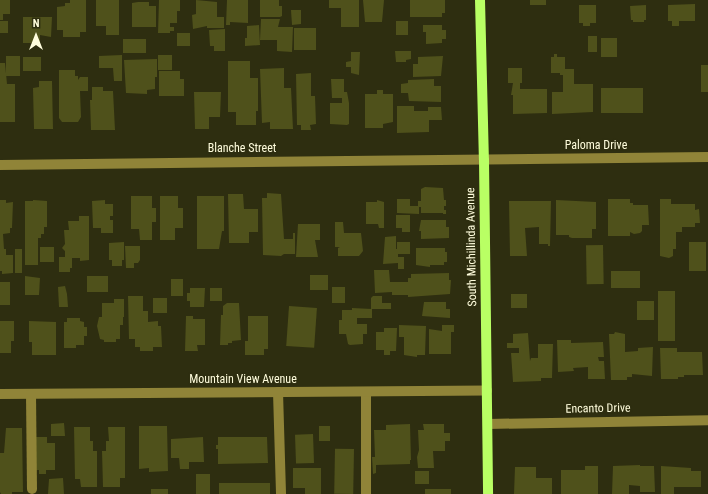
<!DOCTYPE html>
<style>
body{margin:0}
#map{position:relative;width:708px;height:494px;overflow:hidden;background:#2e2e10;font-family:"Roboto Condensed",sans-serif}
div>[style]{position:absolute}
.building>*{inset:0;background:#4f511b;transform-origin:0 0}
.minor>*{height:10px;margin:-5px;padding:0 5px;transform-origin:5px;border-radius:5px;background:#908438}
.major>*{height:10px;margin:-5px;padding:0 5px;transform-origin:5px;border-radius:5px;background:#b9ff64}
span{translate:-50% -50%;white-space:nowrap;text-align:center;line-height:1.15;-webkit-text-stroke:3.5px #2e2e10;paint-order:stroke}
.street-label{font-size:12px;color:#fffddd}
.north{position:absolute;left:16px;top:16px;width:40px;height:40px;-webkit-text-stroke:3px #2e2e10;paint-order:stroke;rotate:0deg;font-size:11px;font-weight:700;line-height:16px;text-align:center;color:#fffddd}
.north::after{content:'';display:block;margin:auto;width:14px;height:18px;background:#fffddd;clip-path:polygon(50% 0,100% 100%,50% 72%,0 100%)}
</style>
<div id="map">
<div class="building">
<i style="clip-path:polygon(0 0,10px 0,10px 14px,3px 14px,3px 20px,0 20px)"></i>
<i style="clip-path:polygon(70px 0,86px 0,86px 32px,80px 32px,80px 37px,63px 37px,63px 30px,57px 30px,57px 7px,65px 6px,65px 3px,70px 3px)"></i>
<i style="clip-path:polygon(96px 0,119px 0,119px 35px,106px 35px,106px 26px,96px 26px)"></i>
<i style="clip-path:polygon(159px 0,180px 0,180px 11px,177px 11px,177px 23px,170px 23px,170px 27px,174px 27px,174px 31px,170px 31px,170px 33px,158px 33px)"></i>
<i style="clip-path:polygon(196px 0,217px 2px,217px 17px,224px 17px,224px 28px,207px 28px,207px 26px,193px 29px,192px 15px,196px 14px)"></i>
<i style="clip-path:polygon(227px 0,248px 0,248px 23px,230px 22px,230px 25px,226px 25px)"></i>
<i style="clip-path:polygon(260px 0,279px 0,279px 6px,282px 6px,282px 16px,280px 17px,260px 17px)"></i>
<i style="clip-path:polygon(329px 0,359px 0,359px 27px,341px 27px,341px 8px,329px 8px)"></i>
<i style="clip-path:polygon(363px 0,384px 0,382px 22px,365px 22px)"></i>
<i style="clip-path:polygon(410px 0,445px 0,445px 13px,442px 13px,442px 17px,410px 17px)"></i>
<i style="left:530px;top:0;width:16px;height:5px"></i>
<i style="clip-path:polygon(138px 2px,149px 2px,149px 6px,156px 6px,156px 27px,132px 27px,132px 3px)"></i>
<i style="clip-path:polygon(695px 4px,695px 21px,679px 21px,679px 26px,672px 26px,672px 21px,668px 21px,668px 5px)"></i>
<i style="clip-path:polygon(579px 5px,596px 5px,596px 23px,590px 23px,590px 26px,583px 26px,583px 23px,579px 23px)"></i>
<i style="clip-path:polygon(646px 5px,646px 20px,644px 20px,644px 22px,633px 22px,633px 20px,631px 20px,630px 6px)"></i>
<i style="clip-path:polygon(291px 10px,301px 10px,301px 24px,292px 25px)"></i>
<i style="clip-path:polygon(23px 17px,52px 17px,51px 37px,40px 35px,40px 43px,23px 43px)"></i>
<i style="clip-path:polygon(261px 19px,280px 19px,278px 27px,293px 27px,292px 52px,277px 51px,277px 40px,260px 40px)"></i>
<i style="left:0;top:21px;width:8px;height:12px"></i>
<i style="left:396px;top:21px;width:12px;height:14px"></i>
<i style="clip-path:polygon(259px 25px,260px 45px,245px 46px,245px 38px,247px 38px,247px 26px)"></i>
<i style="clip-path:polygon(423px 25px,442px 25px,442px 30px,446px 30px,446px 39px,442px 39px,442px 43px,426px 44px,426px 32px,423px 32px)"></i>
<i style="left:294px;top:28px;width:22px;height:22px"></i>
<i style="clip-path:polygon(225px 29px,225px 51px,214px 51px,214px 46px,210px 46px,209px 30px)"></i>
<i style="left:177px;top:33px;width:13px;height:13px"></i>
<i style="left:588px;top:36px;width:9px;height:16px"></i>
<i style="left:601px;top:38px;width:16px;height:19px"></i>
<i style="left:146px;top:39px;width:14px;height:23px;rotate:90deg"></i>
<i style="clip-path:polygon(395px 51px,411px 51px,411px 59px,406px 60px,406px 62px,396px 62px)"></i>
<i style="clip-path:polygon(351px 52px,360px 52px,359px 75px,351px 73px,351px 67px,346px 67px,346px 62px,351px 61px)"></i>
<i style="clip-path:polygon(554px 54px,557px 54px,557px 57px,565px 57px,565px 69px,574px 69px,574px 84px,593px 84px,593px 112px,552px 114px,552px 92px,563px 92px,563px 75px,560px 75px,560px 73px,551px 73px,551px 57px,554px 57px)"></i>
<i style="clip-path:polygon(122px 55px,122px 81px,114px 81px,113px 68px,99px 68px,99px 56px)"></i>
<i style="left:158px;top:55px;width:14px;height:15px"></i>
<i style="left:6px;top:56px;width:14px;height:20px"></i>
<i style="clip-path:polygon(443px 56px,441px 76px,413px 77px,413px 64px,418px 64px,418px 57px)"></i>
<i style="left:23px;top:57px;width:18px;height:14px"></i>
<i style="clip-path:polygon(157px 59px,157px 77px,155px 77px,155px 89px,147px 90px,147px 94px,126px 93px,124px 60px)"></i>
<i style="clip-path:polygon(228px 61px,250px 61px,250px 78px,258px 78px,258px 111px,256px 111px,256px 125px,236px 125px,236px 112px,228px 112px)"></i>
<i style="clip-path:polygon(0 63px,5px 63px,7px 84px,15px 84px,15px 122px,0 122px)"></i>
<i style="left:701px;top:65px;width:7px;height:27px"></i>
<i style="clip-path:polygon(284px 68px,284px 88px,291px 88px,293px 129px,270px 129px,270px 122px,262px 123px,260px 69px)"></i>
<i style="clip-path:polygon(508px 68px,522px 68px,522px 83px,520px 83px,520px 89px,547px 89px,547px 113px,513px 114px,513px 95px,511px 95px,513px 83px,508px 83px)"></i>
<i style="clip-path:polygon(59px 70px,75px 70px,75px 76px,78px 76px,78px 80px,80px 77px,88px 77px,88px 91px,80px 91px,81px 117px,78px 122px,62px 122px,59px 118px)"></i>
<i style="clip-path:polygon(159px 71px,180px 71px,180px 79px,184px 79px,184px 96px,159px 96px)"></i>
<i style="clip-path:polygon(311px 73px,311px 96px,315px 96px,316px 124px,310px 125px,311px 130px,301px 130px,301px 125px,297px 125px,296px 74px)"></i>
<i style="clip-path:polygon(331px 79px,344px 79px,344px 92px,347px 92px,349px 103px,349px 124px,347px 125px,330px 124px,330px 103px,342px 103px,342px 98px,332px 98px)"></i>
<i style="clip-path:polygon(434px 79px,434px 86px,441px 86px,441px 102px,409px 101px,408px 93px,401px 93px,401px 84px,408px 83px,408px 80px)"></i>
<i style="clip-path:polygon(39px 81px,52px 81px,53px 129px,34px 129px,33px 88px,39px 87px)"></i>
<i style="clip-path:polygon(92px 87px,103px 87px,103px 91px,113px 91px,115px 130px,91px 130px,90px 100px,92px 100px)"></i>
<i style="left:643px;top:88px;width:25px;height:42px;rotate:90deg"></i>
<i style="clip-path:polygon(377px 90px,383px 90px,383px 94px,393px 94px,393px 122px,383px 124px,383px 128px,365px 128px,365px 94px,377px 94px)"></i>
<i style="clip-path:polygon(194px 92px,221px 92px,220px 117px,209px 117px,209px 129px,195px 129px)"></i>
<i style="clip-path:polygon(397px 106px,414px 106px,414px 111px,428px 111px,428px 107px,441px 107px,442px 120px,429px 120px,429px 132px,397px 133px)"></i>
<i style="clip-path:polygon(425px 187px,443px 188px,444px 200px,446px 200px,446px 206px,444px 206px,444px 210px,446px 210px,446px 214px,443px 214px,443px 213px,421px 213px,421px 207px,419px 207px,419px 214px,397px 213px,397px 199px,410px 199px,410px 206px,418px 206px,418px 201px,421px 201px,421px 189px)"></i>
<i style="clip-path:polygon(267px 193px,281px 194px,284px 239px,293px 239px,293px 233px,295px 233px,295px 254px,284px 254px,281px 256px,263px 255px,262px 198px,267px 198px)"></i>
<i style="clip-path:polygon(228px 194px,243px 194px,244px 209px,258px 209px,258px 232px,249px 232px,249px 243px,229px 243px)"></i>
<i style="clip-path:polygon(131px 196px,152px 196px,152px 208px,156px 208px,156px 222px,152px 222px,152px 240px,140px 240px,139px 229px,131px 229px)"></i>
<i style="clip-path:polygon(160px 196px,178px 196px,178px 208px,183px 208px,183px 228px,175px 228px,175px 240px,160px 240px)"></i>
<i style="clip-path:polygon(197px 196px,224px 196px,224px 231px,222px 231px,219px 249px,197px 249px)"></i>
<i style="clip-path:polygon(608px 199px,630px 199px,630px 203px,633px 203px,633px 205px,648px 205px,649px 225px,642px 225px,642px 231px,640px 233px,634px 234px,630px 232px,630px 236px,608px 236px)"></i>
<i style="clip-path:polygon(660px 199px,671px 199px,671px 204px,695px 204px,695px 210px,699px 209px,700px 223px,695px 223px,695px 227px,682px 227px,682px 232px,676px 232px,676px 249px,673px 249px,673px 256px,669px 258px,660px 256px)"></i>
<i style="clip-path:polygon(0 200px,6px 200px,6px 203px,13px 202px,12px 228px,10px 228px,10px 233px,3px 234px,4px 249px,6px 249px,6px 255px,13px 255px,13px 273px,2px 274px,2px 271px,0 271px)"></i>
<i style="clip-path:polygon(33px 200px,47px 201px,47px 227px,44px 227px,44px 234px,41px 234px,41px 238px,38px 238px,38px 265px,25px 265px,25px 201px,33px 201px)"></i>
<i style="clip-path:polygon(105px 200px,105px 204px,113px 204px,113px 216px,110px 216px,110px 220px,113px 220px,113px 233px,101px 233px,101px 228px,93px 228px,92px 201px)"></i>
<i style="clip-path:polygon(377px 200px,384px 202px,384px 228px,379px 228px,378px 224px,366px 224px,366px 202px,377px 202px)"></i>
<i style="clip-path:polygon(556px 200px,596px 202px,596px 229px,592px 229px,592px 238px,572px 238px,569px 237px,569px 235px,556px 235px)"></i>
<i style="clip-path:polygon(509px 201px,551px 201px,550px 246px,548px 246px,548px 244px,539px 244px,539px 227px,525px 228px,527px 256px,510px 256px)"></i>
<i style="clip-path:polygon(396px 215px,410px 215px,410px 232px,402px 232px,402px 228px,396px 228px)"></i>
<i style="clip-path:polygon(79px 216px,89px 216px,89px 260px,80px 261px,80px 258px,72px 258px,72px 268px,70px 268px,70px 272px,59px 272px,59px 257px,65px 257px,65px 251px,62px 248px,65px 244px,64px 230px,69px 230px,68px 221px,79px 221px)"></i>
<i style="clip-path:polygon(421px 220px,446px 220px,446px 227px,449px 227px,449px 238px,421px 239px,421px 231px,419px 231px)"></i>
<i style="clip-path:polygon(335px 222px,343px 222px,344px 233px,361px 233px,363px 251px,359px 256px,338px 256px,338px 248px,340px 247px,335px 247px)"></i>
<i style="clip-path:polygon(298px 224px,320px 224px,320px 240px,315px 240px,318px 257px,296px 257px)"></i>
<i style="clip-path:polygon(396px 236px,396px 249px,397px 249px,397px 242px,410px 242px,410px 254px,398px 254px,398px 257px,404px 257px,404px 269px,398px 269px,398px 263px,383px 264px,385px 237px)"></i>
<i style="clip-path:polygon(124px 242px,124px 260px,122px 260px,122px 266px,112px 266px,112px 260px,109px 260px,109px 243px)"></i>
<i style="left:689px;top:242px;width:17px;height:29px"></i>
<i style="left:603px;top:245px;width:39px;height:17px;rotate:89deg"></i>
<i style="clip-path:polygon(125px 246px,140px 246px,140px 260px,138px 263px,134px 263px,134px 268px,126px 268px)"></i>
<i style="left:40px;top:247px;width:14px;height:15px"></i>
<i style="clip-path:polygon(416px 248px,445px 248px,445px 252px,447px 252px,447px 262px,444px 262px,444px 265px,430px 265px,430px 267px,416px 265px)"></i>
<i style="left:15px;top:249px;width:7px;height:24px"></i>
<i style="clip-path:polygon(374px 270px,389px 270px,390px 282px,408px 282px,408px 278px,411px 278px,411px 274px,449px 273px,449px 280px,451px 280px,450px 294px,408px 297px,408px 295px,392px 295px,392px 292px,375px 293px)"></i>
<i style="left:611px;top:271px;width:29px;height:17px"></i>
<i style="left:310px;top:275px;width:18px;height:15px"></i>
<i style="clip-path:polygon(25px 276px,40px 278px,39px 295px,25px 295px)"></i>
<i style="left:87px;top:276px;width:21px;height:16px"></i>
<i style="left:171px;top:279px;width:12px;height:17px"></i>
<i style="left:10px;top:282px;width:23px;height:10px;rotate:90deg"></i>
<i style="clip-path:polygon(65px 286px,67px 294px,68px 307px,59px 307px,58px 287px)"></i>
<i style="left:332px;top:287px;width:13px;height:16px"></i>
<i style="clip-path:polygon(190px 288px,205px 288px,204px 307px,190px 307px,190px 301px,187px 301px,187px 293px,190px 293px)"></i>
<i style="left:210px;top:288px;width:12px;height:13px"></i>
<i style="left:658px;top:291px;width:17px;height:50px"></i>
<i style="left:527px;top:294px;width:14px;height:16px;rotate:90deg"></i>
<i style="clip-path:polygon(128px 296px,143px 296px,143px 311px,148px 311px,148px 322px,158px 321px,158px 326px,161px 326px,162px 347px,153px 347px,153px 351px,140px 351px,140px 347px,135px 347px,135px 339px,129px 339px)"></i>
<i style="clip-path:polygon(373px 296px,382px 296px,382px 303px,391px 303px,391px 309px,371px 309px,371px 298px)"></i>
<i style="left:153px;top:298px;width:14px;height:15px"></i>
<i style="clip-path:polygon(114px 299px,124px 299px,124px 317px,123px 317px,123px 325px,120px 325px,120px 339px,116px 339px,116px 342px,104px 342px,104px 340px,100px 339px,97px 326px,99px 317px,102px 317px,102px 303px,114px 303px)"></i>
<i style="left:654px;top:301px;width:19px;height:17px;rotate:90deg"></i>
<i style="clip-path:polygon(424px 302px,446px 302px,446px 309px,450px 309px,450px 318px,422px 316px)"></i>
<i style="clip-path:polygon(227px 303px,239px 303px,241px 340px,232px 341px,232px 343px,228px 343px,228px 345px,220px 345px,221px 315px,223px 315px,223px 306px)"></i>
<i style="left:289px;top:306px;width:28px;height:40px;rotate:4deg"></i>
<i style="clip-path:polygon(352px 308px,372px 309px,372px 318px,357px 318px,357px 324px,367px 324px,367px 334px,363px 334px,363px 344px,350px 345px,348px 344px,346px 334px,339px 334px,339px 320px,342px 320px,342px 310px,352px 310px)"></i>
<i style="clip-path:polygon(186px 316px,193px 316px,193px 319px,205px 319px,205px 345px,197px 345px,198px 351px,185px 351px)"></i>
<i style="clip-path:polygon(248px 316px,268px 316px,268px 349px,264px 349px,264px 355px,245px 355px,245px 341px,248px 341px)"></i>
<i style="clip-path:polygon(67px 318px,80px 318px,80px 321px,84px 322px,84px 327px,87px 327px,87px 336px,84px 336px,84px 345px,76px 345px,76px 348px,64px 348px,64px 322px,67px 322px)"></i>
<i style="clip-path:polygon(0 321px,14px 321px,14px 341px,11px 341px,11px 353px,0 353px)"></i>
<i style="clip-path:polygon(29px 321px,56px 322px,56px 355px,32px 355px,32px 342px,29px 342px)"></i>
<i style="clip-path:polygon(399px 325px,426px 326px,425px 355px,417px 355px,417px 357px,404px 355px,404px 337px,399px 337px)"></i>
<i style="clip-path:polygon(442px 325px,454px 325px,454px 332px,451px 332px,451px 354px,429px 354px,429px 329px,442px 331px)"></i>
<i style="clip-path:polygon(384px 328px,397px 328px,396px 351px,390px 351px,390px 355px,384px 355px,384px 350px,376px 350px,376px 332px,384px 332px)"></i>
<i style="clip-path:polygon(615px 332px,625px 334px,625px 352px,638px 351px,638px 348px,653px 347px,652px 376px,632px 374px,632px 377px,627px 377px,627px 380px,611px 380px,609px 334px,614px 334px)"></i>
<i style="clip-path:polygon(528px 333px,530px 361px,531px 358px,538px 358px,538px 344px,553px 344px,552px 378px,541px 378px,541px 381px,513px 382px,511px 353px,519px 353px,519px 348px,507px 348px,507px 343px,513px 343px,513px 334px)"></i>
<i style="clip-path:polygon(557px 340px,571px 340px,571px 343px,603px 342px,604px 357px,598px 357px,599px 361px,604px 361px,605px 379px,588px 379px,588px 367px,573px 368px,574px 371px,558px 372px)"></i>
<i style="clip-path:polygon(660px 348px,677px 348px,677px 352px,702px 352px,703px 375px,684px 375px,684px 377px,678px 377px,678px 379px,661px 379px)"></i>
<i style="clip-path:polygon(64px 423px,65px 436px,51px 436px,51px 424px)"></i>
<i style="clip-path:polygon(410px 424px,411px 460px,410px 460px,410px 464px,376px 465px,376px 473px,373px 474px,372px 457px,375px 457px,374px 430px,386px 430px,386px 425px)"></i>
<i style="clip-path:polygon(423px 424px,444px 424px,444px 433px,450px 433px,450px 441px,445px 441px,445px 451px,433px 451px,434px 468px,418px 468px,417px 457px,419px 450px,418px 430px,424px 430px)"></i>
<i style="clip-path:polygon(139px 426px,167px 426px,168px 471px,149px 472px,149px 468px,139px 469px)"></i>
<i style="left:319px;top:426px;width:11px;height:15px"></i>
<i style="clip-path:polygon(74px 427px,90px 427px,90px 441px,93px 441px,93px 451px,97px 451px,97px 487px,81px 487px,80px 479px,75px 479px)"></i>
<i style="clip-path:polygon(108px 427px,125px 427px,125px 478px,120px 478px,120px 487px,103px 487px,102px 451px,106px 451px,106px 441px,109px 441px)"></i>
<i style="clip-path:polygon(6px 428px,22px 428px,23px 492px,12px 492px,12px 494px,1px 494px,0 492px,0 453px,4px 453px)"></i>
<i style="left:313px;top:434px;width:29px;height:18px;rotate:88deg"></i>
<i style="clip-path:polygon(34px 437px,47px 437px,47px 443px,55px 443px,55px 470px,46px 470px,46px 474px,39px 474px,39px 470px,35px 470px)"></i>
<i style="clip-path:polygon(203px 437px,204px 462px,189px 462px,189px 469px,180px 469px,179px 458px,171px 458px,171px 439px)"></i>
<i style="clip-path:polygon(218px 437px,267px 437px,268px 463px,218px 464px,218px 449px,216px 449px,216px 445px,218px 445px)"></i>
<i style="left:354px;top:449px;width:45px;height:19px;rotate:91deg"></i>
<i style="clip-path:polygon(640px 465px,640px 466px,654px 466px,655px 492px,640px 492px,640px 486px,629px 485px,629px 494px,612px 494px,613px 466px)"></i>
<i style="clip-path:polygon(585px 466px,598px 466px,598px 494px,561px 494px,561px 470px,585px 470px)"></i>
<i style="clip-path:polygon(661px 466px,691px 468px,691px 471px,701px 471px,701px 487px,674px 487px,674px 494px,661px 494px)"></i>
<i style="clip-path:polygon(515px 467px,536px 467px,536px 478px,552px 478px,552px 494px,514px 494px)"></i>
<i style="clip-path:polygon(293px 468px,321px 468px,321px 494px,305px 494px,305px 488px,293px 488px)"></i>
<i style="left:415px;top:471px;width:14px;height:13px"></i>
<i style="left:196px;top:474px;width:14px;height:20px"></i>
<i style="clip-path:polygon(63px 478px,64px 494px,48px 494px,49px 479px)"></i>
<i style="left:270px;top:483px;width:11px;height:51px;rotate:90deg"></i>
<i style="left:151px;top:489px;width:17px;height:5px"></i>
<i style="left:425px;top:489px;width:26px;height:5px"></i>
</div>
<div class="minor">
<i style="left:0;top:165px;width:708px;rotate:-0.65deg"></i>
<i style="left:278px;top:392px;width:102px;rotate:88.3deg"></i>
<i style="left:366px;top:392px;width:102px;rotate:90deg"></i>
<i style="left:0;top:394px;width:487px;rotate:-0.4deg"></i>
<i style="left:31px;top:394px;width:95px;rotate:89.4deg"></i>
<i style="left:488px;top:424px;width:220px;rotate:-1deg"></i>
</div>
<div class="major">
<i style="left:480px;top:0;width:160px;rotate:88.6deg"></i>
<i style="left:484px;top:160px;width:334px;rotate:89.3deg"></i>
</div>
<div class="street-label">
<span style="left:596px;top:146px">Paloma Drive</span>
<span style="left:242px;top:149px">Blanche Street</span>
<span style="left:472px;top:247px;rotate:-91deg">South Michillinda Avenue</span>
<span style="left:243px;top:380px">Mountain View Avenue</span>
<span style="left:598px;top:409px;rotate:-1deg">Encanto Drive</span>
</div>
<div class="north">N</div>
</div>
